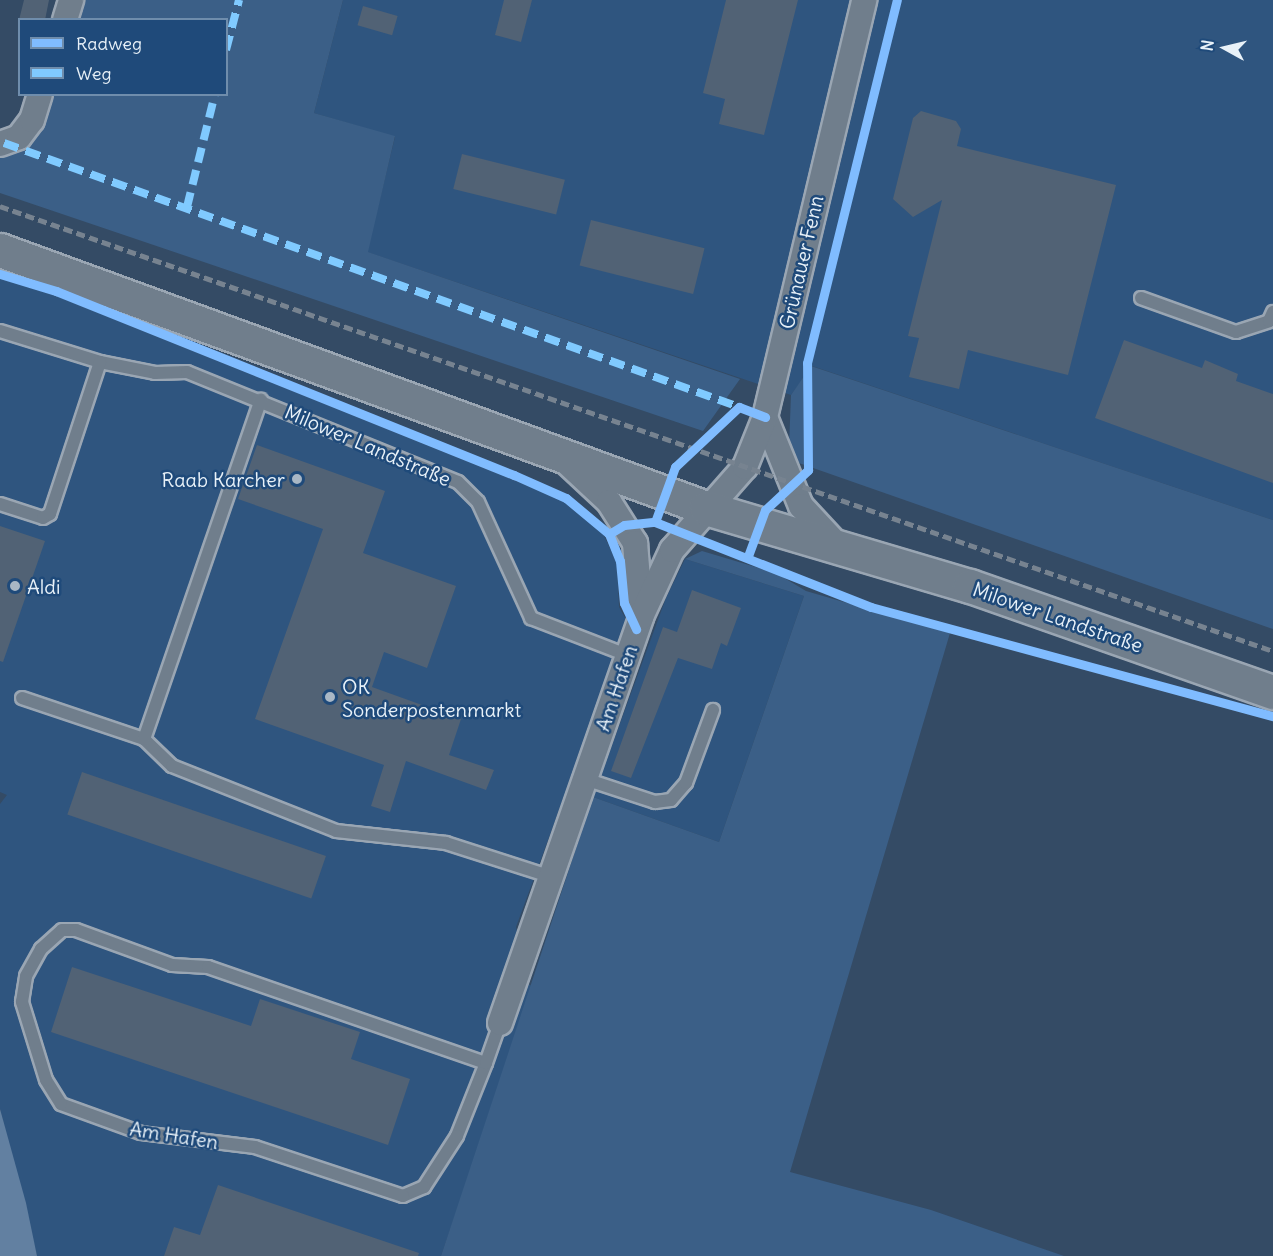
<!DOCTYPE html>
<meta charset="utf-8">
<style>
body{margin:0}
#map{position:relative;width:1273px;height:1256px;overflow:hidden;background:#344b65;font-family:Delius,sans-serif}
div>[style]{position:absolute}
.built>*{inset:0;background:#2f557f}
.green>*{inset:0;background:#3b5f87}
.water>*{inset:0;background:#6280a1}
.building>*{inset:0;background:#516275;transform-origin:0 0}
.roads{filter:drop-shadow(2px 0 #9aa6b3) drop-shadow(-2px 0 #9aa6b3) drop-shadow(0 2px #9aa6b3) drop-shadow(0 -2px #9aa6b3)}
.service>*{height:12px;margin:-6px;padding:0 6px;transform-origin:6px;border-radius:6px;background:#707e8c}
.minor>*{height:24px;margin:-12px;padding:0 12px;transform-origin:12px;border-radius:12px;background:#707e8c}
.primary>*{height:33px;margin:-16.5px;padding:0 16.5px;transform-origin:16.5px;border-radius:16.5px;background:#707e8c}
.rail>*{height:4.5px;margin-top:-2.25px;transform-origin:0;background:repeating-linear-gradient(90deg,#778390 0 9px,transparent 0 13.5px)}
.quiet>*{height:8px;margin-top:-4px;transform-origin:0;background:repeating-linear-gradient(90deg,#80caff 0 15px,transparent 0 23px)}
.cycleway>*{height:9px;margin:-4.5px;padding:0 4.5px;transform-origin:4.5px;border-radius:4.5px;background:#80bcff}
.dots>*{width:16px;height:16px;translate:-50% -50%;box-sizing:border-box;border:3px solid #1f4a7a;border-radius:50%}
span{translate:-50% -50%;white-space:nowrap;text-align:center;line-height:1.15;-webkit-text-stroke:5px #1f4a7a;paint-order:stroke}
.street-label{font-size:20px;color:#e8f1f8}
.poi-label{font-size:20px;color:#e8f1f8}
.right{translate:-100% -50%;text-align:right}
.left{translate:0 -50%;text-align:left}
.legend{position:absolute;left:18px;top:18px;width:210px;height:78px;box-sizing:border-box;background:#1f4a7a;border:2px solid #6f8dac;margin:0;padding:8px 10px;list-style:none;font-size:18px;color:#e8f1f8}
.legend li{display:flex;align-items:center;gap:12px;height:30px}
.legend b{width:30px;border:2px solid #6f8dac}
.north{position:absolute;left:1195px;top:18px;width:60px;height:60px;-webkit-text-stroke:4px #1f4a7a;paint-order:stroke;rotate:278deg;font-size:16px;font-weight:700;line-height:24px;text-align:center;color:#e8f1f8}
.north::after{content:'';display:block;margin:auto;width:21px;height:27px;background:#e8f1f8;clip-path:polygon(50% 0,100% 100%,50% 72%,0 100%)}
</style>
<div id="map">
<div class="built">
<i style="clip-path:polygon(343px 0,1273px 0,1273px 520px,812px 366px,791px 395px,367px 252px,395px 137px,314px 113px)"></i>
<i style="clip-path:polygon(0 278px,59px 297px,565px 501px,600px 527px,617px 563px,619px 607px,628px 623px,516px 927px,528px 984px,534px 987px,441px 1256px,37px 1256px,0 1109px,0 804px,7px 795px,0 792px)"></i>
<i style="clip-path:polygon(685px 559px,804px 596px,719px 842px,593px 797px,666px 598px)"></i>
</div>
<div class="green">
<i style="clip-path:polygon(80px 0,343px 0,314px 113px,395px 136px,368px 252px,740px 379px,703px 431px,0 193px,0 150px,48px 95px,226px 94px,226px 20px,73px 19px)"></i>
<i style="clip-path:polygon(811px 366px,1273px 520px,1273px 629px,796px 462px,789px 447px,791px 395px)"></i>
<i style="clip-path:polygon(702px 551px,776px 573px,806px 591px,950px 633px,790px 1172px,931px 1210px,1064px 1256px,441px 1256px,593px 797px,719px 842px,804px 596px,685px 559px)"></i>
</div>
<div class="water">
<i style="clip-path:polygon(0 1109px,26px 1203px,37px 1256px,0 1256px)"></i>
</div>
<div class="building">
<i style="clip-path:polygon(24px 0,49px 0,45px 20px,19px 20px)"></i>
<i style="clip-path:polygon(504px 0,532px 0,521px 42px,495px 35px)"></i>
<i style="clip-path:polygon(726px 0,798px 0,764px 135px,719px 124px,725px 99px,703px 93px)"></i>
<i style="left:363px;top:6px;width:36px;height:20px;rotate:16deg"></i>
<i style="clip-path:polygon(921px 111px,956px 121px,961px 129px,957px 146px,1116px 185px,1068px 375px,968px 350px,959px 389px,909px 377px,919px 338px,908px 336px,942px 200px,913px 217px,893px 199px,913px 118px)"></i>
<i style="left:462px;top:154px;width:106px;height:36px;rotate:14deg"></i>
<i style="left:591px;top:220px;width:117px;height:47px;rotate:14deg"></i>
<i style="clip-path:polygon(1124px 340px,1202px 368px,1205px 360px,1238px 374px,1236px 381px,1273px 394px,1273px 483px,1095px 418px)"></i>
<i style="clip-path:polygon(257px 445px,385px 491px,363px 553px,456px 586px,427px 668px,384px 652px,372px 687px,461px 719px,449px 755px,494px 770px,486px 790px,406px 761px,390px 812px,371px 806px,384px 765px,255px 719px,323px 529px,238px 499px)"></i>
<i style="clip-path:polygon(0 526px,45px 541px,3px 662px,0 661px)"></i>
<i style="clip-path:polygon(692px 590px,741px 608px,727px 646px,721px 643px,712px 669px,678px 658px,631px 778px,611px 771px,663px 627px,677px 632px)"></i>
<i style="left:82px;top:772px;width:258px;height:45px;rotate:19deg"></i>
<i style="clip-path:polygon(72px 967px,251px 1026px,260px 999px,360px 1032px,351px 1059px,410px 1079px,388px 1145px,51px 1032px)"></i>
<i style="clip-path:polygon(218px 1185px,419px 1253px,418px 1256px,164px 1256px,174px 1227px,200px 1235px)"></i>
</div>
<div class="roads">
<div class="service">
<i style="left:1141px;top:298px;width:101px;rotate:19.7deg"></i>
<i style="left:1236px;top:332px;width:35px;rotate:-18deg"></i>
<i style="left:1269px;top:321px;width:10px;rotate:-66deg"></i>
<i style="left:0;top:331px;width:105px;rotate:17.2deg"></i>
<i style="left:100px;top:362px;width:56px;rotate:11.3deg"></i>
<i style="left:155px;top:373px;width:32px;rotate:-2deg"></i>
<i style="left:187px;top:372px;width:292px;rotate:22.1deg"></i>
<i style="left:458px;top:482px;width:28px;rotate:45deg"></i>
<i style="left:478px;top:502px;width:128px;rotate:65.4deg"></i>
<i style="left:531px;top:618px;width:103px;rotate:21.1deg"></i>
<i style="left:0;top:504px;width:45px;rotate:18deg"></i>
<i style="left:43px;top:518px;width:8px;rotate:-30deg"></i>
<i style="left:50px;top:514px;width:160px;rotate:-71.8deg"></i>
<i style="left:22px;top:698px;width:129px;rotate:18.6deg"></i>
<i style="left:144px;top:739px;width:39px;rotate:44deg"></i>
<i style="left:172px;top:766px;width:176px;rotate:21.6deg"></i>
<i style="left:336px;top:831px;width:111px;rotate:6.2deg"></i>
<i style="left:446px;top:843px;width:108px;rotate:17.8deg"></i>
<i style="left:144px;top:739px;width:359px;rotate:-71deg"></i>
<i style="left:585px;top:779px;width:74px;rotate:18.2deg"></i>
<i style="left:655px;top:802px;width:16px;rotate:-7deg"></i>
<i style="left:671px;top:800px;width:23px;rotate:-49deg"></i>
<i style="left:686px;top:783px;width:78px;rotate:-69.7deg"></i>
<i style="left:486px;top:1063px;width:79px;rotate:111.7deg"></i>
<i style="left:457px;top:1136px;width:61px;rotate:122.9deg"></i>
<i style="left:424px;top:1187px;width:23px;rotate:157deg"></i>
<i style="left:403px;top:1196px;width:156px;rotate:-161.7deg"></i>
<i style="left:255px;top:1147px;width:115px;rotate:-173deg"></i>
<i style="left:141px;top:1133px;width:85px;rotate:-160.1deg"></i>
<i style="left:61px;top:1104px;width:28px;rotate:-122deg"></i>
<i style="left:46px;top:1080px;width:82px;rotate:-107.1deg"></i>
<i style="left:22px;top:1002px;width:26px;rotate:-81deg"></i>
<i style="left:26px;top:976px;width:31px;rotate:-61deg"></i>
<i style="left:41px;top:949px;width:28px;rotate:-42deg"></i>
<i style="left:62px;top:930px;width:14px"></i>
<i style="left:76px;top:930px;width:102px;rotate:20deg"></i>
<i style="left:172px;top:965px;width:36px;rotate:3deg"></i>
<i style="left:208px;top:967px;width:294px;rotate:19.1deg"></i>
<i style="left:486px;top:1063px;width:42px;rotate:-70.7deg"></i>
</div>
<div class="minor">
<i style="left:65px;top:20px;width:21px;rotate:-73deg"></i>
<i style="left:0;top:144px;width:20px;rotate:-20deg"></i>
<i style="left:19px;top:137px;width:21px;rotate:-53deg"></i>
<i style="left:32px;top:120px;width:27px;rotate:-73deg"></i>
<i style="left:765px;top:417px;width:96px;rotate:68deg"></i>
<i style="left:801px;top:506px;width:57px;rotate:47.1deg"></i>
<i style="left:564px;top:460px;width:62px;rotate:43deg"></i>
<i style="left:609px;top:502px;width:49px;rotate:57.6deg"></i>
<i style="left:635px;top:543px;width:71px;rotate:85.2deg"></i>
<i style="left:500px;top:1023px;width:430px;rotate:-70.8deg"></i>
<i style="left:641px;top:617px;width:74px;rotate:-65.2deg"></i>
<i style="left:672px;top:550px;width:111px;rotate:-48.7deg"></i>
<i style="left:745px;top:467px;width:54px;rotate:-68.2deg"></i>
<i style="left:765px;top:417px;width:429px;rotate:-76.6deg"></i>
</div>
<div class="primary">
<i style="left:0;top:250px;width:752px;rotate:20.07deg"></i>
<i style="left:706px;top:508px;width:275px;rotate:16.5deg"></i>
<i style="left:970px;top:586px;width:321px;rotate:19.3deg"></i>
</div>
</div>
<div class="rail">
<i style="left:0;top:206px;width:1349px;rotate:19.27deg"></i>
</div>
<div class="quiet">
<i style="left:226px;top:50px;width:52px;rotate:-75.4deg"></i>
<i style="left:4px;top:143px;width:781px;rotate:19.76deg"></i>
<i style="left:187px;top:207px;width:116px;rotate:-76.1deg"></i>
</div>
<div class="cycleway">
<i style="left:0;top:274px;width:59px;rotate:16.9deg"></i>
<i style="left:56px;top:291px;width:494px;rotate:21.9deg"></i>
<i style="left:514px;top:475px;width:57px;rotate:23.9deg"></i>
<i style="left:566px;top:498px;width:56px;rotate:39.9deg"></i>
<i style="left:609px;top:534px;width:17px;rotate:-31deg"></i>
<i style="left:624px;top:525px;width:31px;rotate:-6deg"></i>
<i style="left:655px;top:522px;width:232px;rotate:21.5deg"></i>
<i style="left:871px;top:607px;width:417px;rotate:15.2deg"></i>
<i style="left:655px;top:522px;width:59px;rotate:-70deg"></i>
<i style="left:675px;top:467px;width:88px;rotate:-43.2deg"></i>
<i style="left:739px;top:407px;width:28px;rotate:21deg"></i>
<i style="left:609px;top:534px;width:29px;rotate:68deg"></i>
<i style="left:620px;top:561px;width:42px;rotate:84.6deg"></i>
<i style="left:624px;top:603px;width:29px;rotate:65deg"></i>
<i style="left:748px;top:556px;width:49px;rotate:-69.7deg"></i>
<i style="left:765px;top:510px;width:59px;rotate:-42.9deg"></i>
<i style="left:808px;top:470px;width:107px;rotate:-90.5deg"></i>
<i style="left:807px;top:363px;width:374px;rotate:-76.1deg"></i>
</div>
<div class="dots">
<i style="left:297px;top:479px;background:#a9b7c5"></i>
<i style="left:15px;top:586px;background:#a9b7c5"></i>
<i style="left:330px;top:697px;background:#a9b7c5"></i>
</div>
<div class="street-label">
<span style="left:801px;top:262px;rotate:-77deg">Grünauer Fenn</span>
<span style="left:368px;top:445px;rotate:23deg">Milower Landstraße</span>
<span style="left:1058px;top:617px;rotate:19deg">Milower Landstraße</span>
<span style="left:616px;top:688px;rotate:-71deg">Am Hafen</span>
<span style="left:174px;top:1135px;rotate:9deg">Am Hafen</span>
</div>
<div class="poi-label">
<span class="right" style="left:285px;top:479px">Raab Karcher</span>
<span class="left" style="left:27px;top:586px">Aldi</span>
<span class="left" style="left:342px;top:698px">OK<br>Sonderpostenmarkt</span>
</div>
<ul class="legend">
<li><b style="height:8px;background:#80bcff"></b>Radweg</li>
<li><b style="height:8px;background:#80caff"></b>Weg</li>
</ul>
<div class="north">N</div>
</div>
